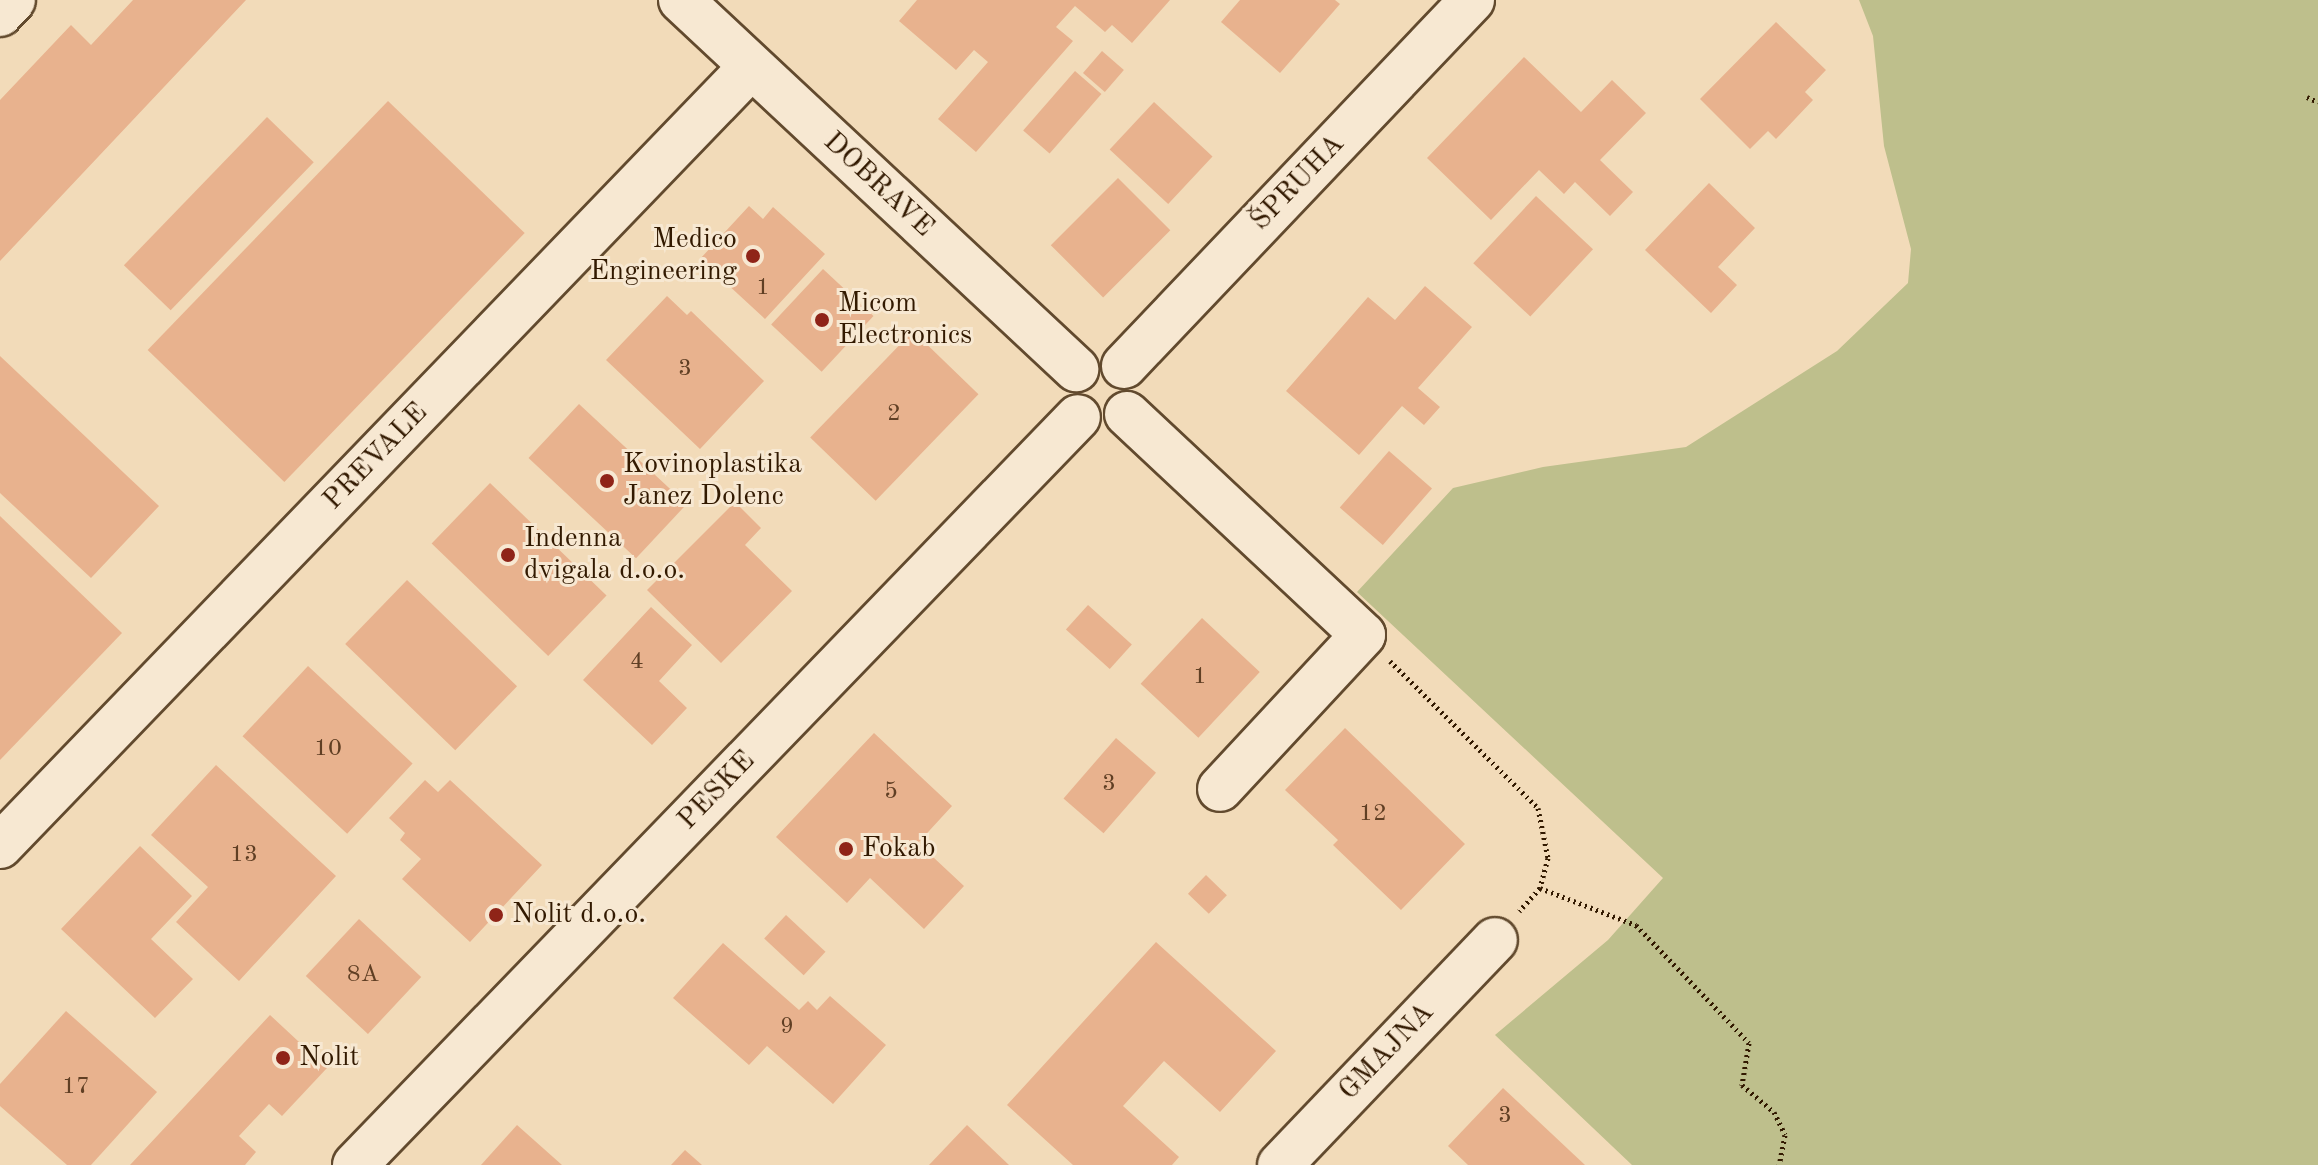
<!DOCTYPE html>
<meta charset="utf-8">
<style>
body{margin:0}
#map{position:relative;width:2318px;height:1165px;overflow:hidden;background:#f2dbb9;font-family:"Old Standard TT",serif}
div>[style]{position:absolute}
.green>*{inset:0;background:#bebf8c}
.building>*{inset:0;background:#e8b28e;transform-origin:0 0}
.path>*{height:5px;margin-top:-2.5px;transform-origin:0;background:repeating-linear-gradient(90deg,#321900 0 2px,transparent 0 6px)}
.roads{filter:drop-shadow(2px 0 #624a2e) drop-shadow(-2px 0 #624a2e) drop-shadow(0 2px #624a2e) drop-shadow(0 -2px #624a2e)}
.minor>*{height:44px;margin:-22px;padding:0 22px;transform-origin:22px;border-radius:22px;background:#f7e8d2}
.dots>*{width:22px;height:22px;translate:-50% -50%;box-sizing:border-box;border:4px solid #f7e8d2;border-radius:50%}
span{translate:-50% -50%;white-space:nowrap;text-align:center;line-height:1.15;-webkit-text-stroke:6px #f7e8d2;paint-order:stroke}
.number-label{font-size:24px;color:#603f24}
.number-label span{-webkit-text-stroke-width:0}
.street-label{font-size:28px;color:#321900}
.poi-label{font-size:28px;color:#321900}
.right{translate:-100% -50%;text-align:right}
.left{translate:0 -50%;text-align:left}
</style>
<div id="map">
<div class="green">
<i style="clip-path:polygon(1859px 0,2318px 0,2318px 1165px,1632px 1165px,1495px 1035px,1608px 940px,1663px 878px,1357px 592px,1453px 488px,1543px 467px,1686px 447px,1837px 351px,1908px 283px,1911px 249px,1884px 146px,1873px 36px)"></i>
</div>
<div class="building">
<i style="clip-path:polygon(133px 0,246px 0,0 261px,0 100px,71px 25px,91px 45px)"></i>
<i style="clip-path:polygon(917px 0,1170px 0,1132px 43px,1112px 25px,1105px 32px,1075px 6px,1056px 27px,1073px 41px,976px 152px,938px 119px,988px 62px,974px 50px,956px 70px,899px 21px)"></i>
<i style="clip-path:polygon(1240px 0,1335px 0,1340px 4px,1280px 73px,1221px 22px)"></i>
<i style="clip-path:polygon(1776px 22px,1826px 70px,1805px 92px,1813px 100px,1776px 139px,1768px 131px,1750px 149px,1700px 99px)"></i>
<i style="left:1102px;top:51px;width:29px;height:29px;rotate:41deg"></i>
<i style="clip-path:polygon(1524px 57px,1581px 112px,1612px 80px,1646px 113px,1600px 160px,1633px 192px,1610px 216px,1575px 182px,1564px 194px,1539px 170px,1491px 220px,1427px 158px)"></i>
<i style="left:1075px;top:71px;width:35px;height:79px;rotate:41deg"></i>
<i style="left:388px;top:101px;width:190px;height:346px;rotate:44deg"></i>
<i style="left:1154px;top:102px;width:80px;height:65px;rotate:43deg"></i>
<i style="left:267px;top:117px;width:65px;height:206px;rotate:44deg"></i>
<i style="left:1118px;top:178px;width:74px;height:95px;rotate:45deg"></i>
<i style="clip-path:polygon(1709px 183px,1755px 228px,1718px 267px,1737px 285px,1711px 313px,1645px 250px)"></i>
<i style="left:1536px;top:196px;width:78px;height:92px;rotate:43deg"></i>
<i style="clip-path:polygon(749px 206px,763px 219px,773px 207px,825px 254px,765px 319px,700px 259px)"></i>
<i style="left:823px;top:269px;width:69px;height:76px;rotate:43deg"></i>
<i style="clip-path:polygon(1425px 286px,1472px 327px,1418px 388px,1440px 407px,1424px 425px,1402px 406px,1359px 455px,1286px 391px,1368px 297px,1395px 320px)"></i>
<i style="clip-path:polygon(667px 296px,687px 315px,691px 311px,764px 381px,700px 449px,606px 360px)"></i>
<i style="left:913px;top:331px;width:91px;height:148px;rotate:44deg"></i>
<i style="clip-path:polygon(0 356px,159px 506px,91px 578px,0 493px)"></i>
<i style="left:579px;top:404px;width:147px;height:74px;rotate:43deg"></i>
<i style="left:1389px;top:451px;width:57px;height:75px;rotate:41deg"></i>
<i style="left:490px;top:483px;width:162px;height:84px;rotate:44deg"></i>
<i style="clip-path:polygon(735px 502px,761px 528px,745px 545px,792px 591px,721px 663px,647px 590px)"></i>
<i style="clip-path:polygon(0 516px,122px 633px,0 760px)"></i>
<i style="left:407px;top:580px;width:153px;height:89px;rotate:44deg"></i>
<i style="left:1088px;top:605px;width:59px;height:33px;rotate:42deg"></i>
<i style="clip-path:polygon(651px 607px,692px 645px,659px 681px,687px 708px,652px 745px,583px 680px)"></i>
<i style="left:1202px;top:618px;width:79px;height:90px;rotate:43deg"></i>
<i style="left:308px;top:666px;width:143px;height:96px;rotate:43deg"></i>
<i style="clip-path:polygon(1345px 728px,1465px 844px,1401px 910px,1333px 845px,1338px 840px,1285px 790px)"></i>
<i style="clip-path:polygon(874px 733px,952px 806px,918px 843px,964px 886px,924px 929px,870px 878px,847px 903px,776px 837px)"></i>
<i style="left:1116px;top:738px;width:53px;height:80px;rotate:41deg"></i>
<i style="clip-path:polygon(216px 765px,336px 876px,239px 981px,176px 922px,208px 887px,151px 835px)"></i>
<i style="clip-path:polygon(425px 780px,438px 792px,450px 780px,542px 865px,470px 942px,402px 879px,421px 859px,400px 840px,405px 833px,389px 818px)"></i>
<i style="clip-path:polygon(140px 846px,192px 896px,151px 939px,193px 979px,155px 1018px,61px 929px)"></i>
<i style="left:1206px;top:875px;width:29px;height:26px;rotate:44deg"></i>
<i style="left:786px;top:915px;width:54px;height:32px;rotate:43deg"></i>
<i style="left:359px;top:919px;width:85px;height:78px;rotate:43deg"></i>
<i style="clip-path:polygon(1156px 942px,1276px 1051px,1220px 1112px,1164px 1061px,1123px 1106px,1179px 1157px,1172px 1165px,1073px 1165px,1007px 1105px)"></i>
<i style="clip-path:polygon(723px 943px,799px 1010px,808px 1001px,817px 1010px,830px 996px,886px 1045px,833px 1104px,767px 1046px,749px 1065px,673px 998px)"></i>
<i style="clip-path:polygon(66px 1011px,157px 1092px,91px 1165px,67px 1165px,0 1106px,0 1084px)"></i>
<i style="clip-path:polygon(270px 1015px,327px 1068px,282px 1116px,269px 1104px,239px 1136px,256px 1152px,245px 1165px,130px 1165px)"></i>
<i style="clip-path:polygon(1503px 1088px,1585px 1165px,1468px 1165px,1448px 1146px)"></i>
<i style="clip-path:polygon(517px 1125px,562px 1165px,481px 1165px)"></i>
<i style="clip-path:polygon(967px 1125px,1009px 1165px,929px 1165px)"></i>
<i style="clip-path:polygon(685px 1150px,702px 1165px,671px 1165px)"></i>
</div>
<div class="path">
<i style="left:2307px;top:97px;width:12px;rotate:24deg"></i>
<i style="left:1390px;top:661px;width:209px;rotate:44.8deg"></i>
<i style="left:1538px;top:808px;width:51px;rotate:78.7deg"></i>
<i style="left:1548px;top:858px;width:31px;rotate:105deg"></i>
<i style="left:1540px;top:888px;width:31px;rotate:132deg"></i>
<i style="left:1540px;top:888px;width:103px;rotate:21.1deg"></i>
<i style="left:1636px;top:925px;width:163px;rotate:46.2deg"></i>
<i style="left:1749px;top:1043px;width:43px;rotate:99.5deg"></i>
<i style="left:1742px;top:1085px;width:42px;rotate:40.2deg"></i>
<i style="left:1774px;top:1112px;width:25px;rotate:64deg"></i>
<i style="left:1785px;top:1135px;width:31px;rotate:101deg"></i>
</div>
<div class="roads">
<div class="minor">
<i style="left:681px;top:0;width:541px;rotate:43.05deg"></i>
<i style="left:0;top:14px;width:19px;rotate:-47deg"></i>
<i style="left:1124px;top:366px;width:505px;rotate:-46.44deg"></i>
<i style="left:1127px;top:414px;width:323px;rotate:43.1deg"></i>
<i style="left:1363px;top:635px;width:210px;rotate:132.9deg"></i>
<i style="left:0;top:846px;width:1082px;rotate:-46.05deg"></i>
<i style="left:355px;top:1165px;width:1040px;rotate:-45.97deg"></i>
<i style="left:1280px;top:1165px;width:311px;rotate:-46.3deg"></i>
</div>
</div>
<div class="dots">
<i style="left:753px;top:256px;background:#8f2418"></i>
<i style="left:822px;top:320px;background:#8f2418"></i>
<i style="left:607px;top:481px;background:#8f2418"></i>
<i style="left:508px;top:555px;background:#8f2418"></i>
<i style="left:846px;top:849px;background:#8f2418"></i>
<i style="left:496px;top:915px;background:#8f2418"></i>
<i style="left:283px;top:1058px;background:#8f2418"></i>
</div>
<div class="number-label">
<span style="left:763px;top:289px">1</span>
<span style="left:685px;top:370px">3</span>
<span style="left:894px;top:415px">2</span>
<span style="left:637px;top:663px">4</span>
<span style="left:1200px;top:678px">1</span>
<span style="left:328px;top:750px">10</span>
<span style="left:1109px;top:785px">3</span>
<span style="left:891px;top:793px">5</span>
<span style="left:1373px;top:815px">12</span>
<span style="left:244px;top:856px">13</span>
<span style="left:363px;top:976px">8A</span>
<span style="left:787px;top:1028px">9</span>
<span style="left:76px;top:1088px">17</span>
<span style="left:1505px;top:1117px">3</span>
</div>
<div class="street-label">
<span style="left:1298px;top:183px;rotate:-46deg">ŠPRUHA</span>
<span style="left:878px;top:185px;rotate:43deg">DOBRAVE</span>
<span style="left:376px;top:457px;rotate:-46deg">PREVALE</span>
<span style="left:717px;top:791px;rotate:-46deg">PESKE</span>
<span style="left:1387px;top:1052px;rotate:-46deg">GMAJNA</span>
</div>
<div class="poi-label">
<span class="right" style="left:737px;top:256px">Medico<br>Engineering</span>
<span class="left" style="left:838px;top:320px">Micom<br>Electronics</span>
<span class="left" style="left:623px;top:481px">Kovinoplastika<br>Janez Dolenc</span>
<span class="left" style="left:524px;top:555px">Indenna<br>dvigala d.o.o.</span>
<span class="left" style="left:862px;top:849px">Fokab</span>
<span class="left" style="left:512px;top:915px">Nolit d.o.o.</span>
<span class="left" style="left:299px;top:1058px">Nolit</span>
</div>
</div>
